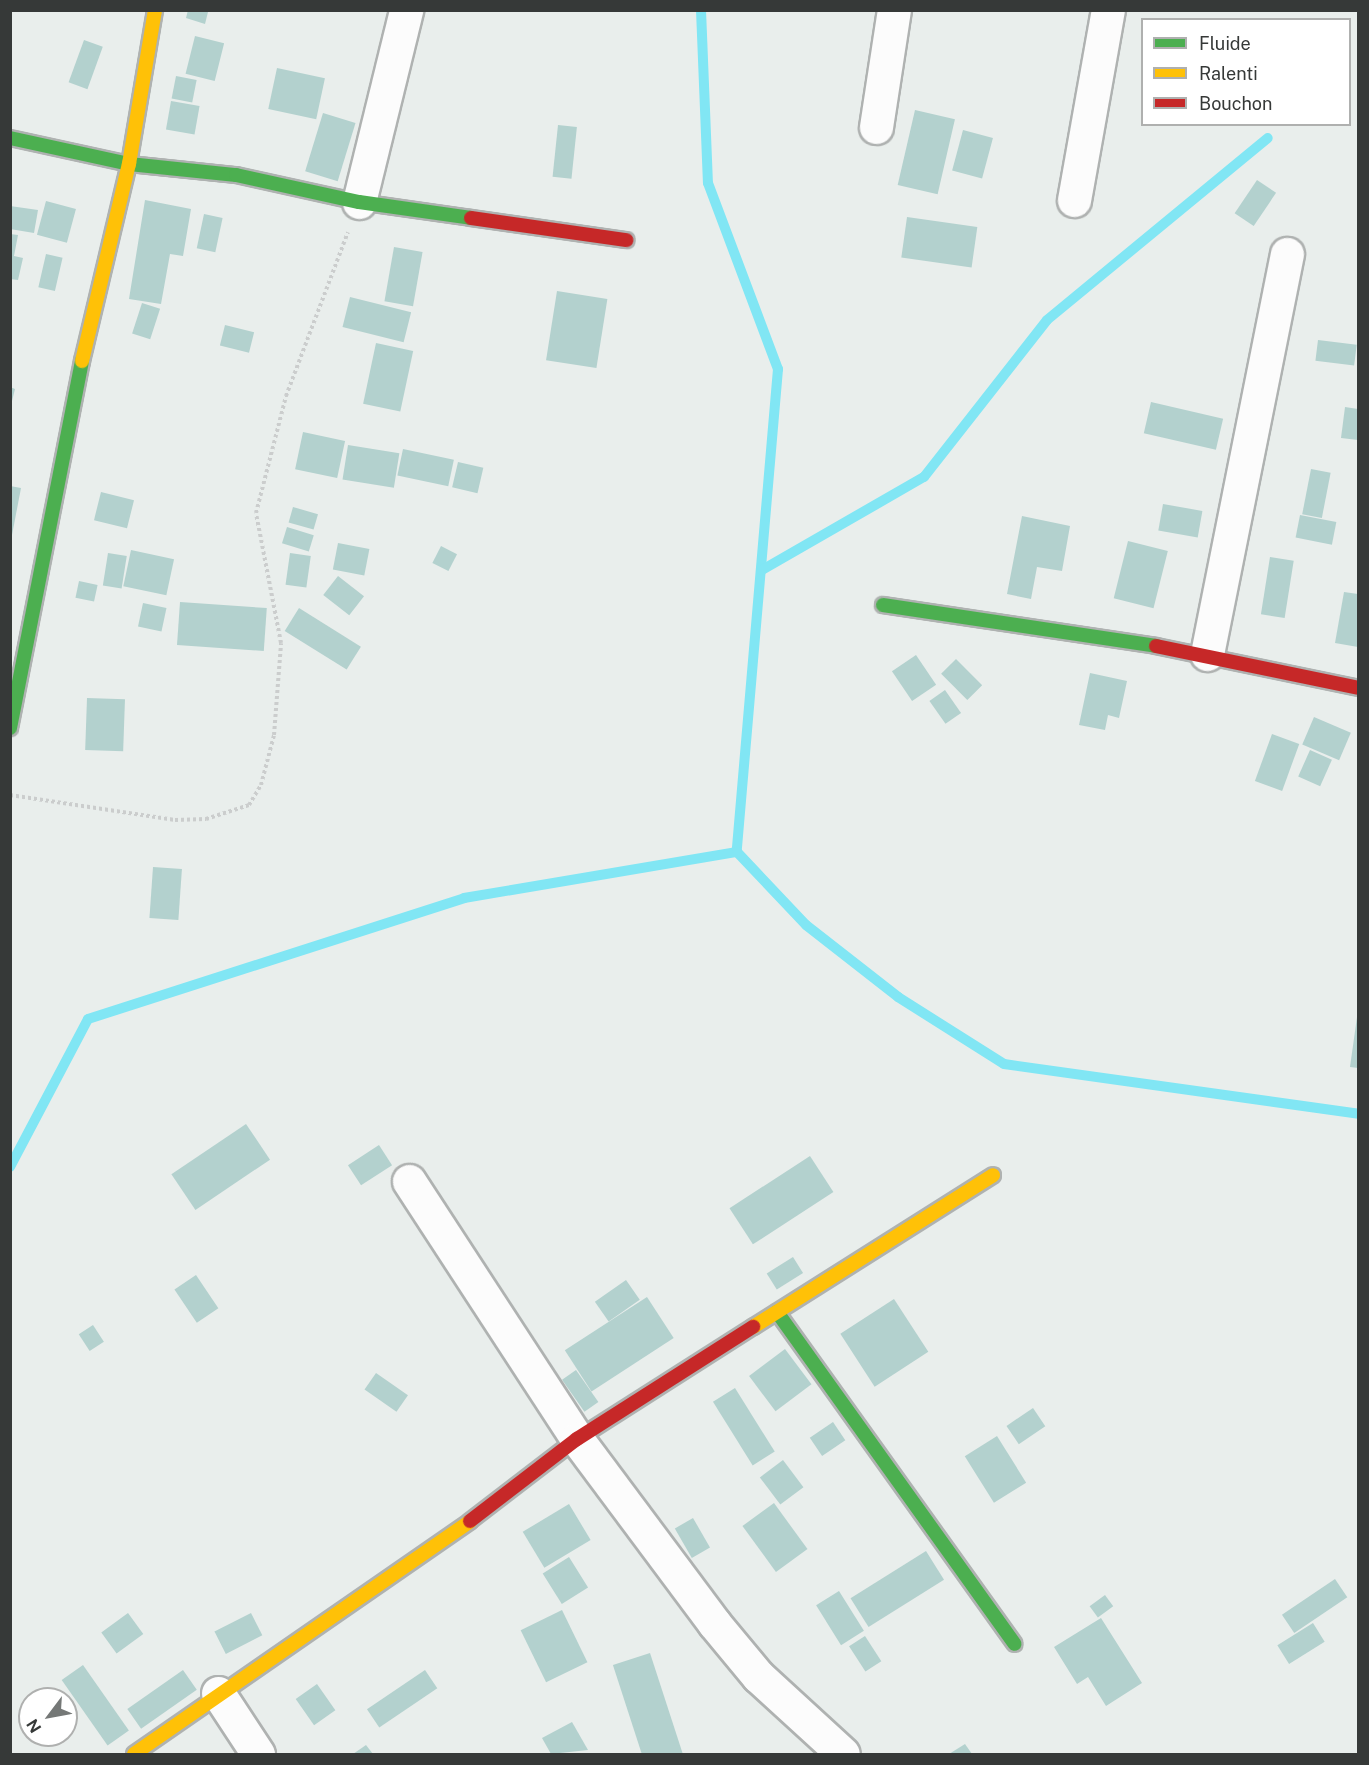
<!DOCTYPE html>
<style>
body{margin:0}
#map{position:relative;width:1369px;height:1765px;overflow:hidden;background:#e9eeec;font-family:"Public Sans",sans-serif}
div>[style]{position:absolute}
.stream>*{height:10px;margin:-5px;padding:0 5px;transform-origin:5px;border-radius:5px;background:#81e6f4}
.building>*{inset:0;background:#b3d1ce;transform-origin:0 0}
.path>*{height:4px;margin-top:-2px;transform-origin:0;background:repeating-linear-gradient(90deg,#cbcdcd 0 3px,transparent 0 6px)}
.roads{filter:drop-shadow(2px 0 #afb2b1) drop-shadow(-2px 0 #afb2b1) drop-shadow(0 2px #afb2b1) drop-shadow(0 -2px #afb2b1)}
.street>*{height:33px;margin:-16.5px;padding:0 16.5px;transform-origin:16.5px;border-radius:16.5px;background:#fcfcfc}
.fast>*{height:14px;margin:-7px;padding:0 7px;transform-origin:7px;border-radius:7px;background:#4caf50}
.slow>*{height:14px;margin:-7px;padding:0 7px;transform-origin:7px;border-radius:7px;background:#ffc107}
.jam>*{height:14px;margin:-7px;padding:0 7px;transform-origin:7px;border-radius:7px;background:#c62828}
span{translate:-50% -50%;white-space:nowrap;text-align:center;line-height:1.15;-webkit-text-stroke:5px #fff;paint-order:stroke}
.frame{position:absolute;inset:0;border:12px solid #363938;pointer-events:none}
.legend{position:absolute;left:1141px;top:18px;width:210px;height:108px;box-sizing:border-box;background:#fff;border:2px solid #afb0af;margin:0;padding:8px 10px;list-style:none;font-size:18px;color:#363938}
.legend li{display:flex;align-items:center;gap:12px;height:30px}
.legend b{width:30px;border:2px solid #afb0af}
.north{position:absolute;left:18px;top:1687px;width:60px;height:60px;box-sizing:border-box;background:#fff;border:2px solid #afb0af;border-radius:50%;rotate:238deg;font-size:16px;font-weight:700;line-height:24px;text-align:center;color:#363938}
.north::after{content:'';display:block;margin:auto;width:21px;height:27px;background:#757877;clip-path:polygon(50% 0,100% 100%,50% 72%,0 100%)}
</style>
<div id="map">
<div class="stream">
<i style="left:701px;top:10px;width:173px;rotate:87.7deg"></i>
<i style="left:708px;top:183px;width:199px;rotate:69.4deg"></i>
<i style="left:778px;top:369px;width:485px;rotate:94.9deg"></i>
<i style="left:762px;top:570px;width:187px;rotate:-29.9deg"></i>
<i style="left:924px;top:477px;width:199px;rotate:-51.9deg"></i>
<i style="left:1047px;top:320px;width:286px;rotate:-39.5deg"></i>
<i style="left:10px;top:1167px;width:167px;rotate:-62.2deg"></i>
<i style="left:88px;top:1019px;width:395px;rotate:-17.8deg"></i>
<i style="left:464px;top:898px;width:277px;rotate:-9.6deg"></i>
<i style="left:737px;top:852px;width:100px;rotate:46.6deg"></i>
<i style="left:806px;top:925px;width:117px;rotate:38deg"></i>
<i style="left:898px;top:997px;width:125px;rotate:32.3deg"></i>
<i style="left:1004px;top:1064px;width:358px;rotate:8deg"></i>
</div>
<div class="building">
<i style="clip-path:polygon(188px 10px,208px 12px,205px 24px,186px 18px)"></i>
<i style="left:195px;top:36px;width:30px;height:39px;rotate:14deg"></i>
<i style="left:84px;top:40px;width:20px;height:45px;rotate:20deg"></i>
<i style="left:277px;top:68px;width:49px;height:42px;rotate:12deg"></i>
<i style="left:176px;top:76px;width:21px;height:23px;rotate:11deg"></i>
<i style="left:171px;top:101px;width:29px;height:29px;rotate:10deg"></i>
<i style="left:915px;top:110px;width:41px;height:77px;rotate:13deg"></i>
<i style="left:323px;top:113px;width:34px;height:61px;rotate:17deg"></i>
<i style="left:558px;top:125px;width:19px;height:52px;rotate:6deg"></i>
<i style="left:963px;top:130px;width:31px;height:42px;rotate:15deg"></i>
<i style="left:1257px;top:180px;width:23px;height:40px;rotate:34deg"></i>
<i style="clip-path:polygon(145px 200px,191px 209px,183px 256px,170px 254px,161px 304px,129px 299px)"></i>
<i style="left:46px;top:201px;width:31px;height:35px;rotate:15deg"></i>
<i style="clip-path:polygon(10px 206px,38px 210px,34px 233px,10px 229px)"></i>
<i style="left:204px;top:214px;width:19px;height:35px;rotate:12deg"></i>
<i style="left:907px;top:217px;width:71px;height:41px;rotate:8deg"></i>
<i style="clip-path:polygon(10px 234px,18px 235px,14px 256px,23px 258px,18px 280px,10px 279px)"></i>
<i style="left:394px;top:247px;width:29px;height:55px;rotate:10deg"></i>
<i style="left:46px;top:254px;width:17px;height:34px;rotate:13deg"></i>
<i style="left:557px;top:291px;width:51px;height:70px;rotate:9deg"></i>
<i style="left:350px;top:297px;width:63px;height:31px;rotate:14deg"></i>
<i style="left:142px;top:303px;width:19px;height:32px;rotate:18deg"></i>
<i style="left:225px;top:325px;width:30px;height:21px;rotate:14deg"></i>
<i style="left:1318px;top:340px;width:39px;height:21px;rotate:7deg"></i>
<i style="left:376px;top:343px;width:38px;height:62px;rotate:12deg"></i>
<i style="clip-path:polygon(10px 387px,15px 389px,11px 405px,10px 405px)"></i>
<i style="left:1151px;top:402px;width:74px;height:32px;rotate:13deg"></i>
<i style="clip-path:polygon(1345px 407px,1358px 409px,1358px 440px,1341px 438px)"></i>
<i style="left:303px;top:432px;width:43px;height:38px;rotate:12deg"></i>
<i style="left:348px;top:445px;width:52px;height:35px;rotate:9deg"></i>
<i style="left:403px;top:449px;width:52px;height:27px;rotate:12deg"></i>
<i style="left:458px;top:462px;width:26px;height:26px;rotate:13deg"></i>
<i style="left:1311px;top:469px;width:20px;height:46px;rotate:11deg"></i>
<i style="clip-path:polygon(10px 486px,21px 488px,12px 535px,10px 535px)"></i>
<i style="left:101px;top:492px;width:34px;height:29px;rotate:14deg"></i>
<i style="left:1163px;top:504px;width:40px;height:27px;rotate:10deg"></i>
<i style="left:293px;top:507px;width:26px;height:16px;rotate:16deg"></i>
<i style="left:1300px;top:515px;width:37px;height:23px;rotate:11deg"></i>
<i style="clip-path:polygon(1022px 516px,1070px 526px,1062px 571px,1037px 567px,1031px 599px,1007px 594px)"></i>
<i style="left:287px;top:527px;width:28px;height:17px;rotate:17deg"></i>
<i style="left:1128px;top:541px;width:41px;height:59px;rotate:14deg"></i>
<i style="left:338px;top:543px;width:32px;height:27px;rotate:11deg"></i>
<i style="left:441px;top:546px;width:18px;height:19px;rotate:27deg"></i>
<i style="left:131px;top:550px;width:44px;height:37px;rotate:12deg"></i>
<i style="left:108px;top:553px;width:19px;height:33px;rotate:9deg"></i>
<i style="left:290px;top:553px;width:21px;height:32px;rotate:8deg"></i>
<i style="left:1270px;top:557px;width:24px;height:58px;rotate:9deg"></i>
<i style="left:338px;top:576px;width:33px;height:24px;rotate:38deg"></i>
<i style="left:79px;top:581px;width:19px;height:17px;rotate:12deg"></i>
<i style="clip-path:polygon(1344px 592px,1358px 594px,1358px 647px,1335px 643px)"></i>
<i style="left:180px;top:602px;width:87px;height:43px;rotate:4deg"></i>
<i style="left:143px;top:603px;width:24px;height:24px;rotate:12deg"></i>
<i style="left:299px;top:608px;width:73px;height:27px;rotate:32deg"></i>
<i style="left:916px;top:655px;width:36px;height:29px;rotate:56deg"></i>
<i style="left:956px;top:659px;width:37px;height:21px;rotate:45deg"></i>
<i style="clip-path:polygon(1090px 673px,1127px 681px,1119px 718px,1108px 715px,1105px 730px,1079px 725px)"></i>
<i style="left:945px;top:690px;width:28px;height:19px;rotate:55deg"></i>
<i style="left:87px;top:698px;width:38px;height:52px;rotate:2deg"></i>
<i style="left:1314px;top:717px;width:40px;height:30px;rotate:23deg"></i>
<i style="left:1272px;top:734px;width:29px;height:50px;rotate:20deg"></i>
<i style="left:1310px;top:750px;width:24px;height:29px;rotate:24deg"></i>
<i style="left:153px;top:867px;width:29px;height:51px;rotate:4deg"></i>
<i style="clip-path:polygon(1357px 1017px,1358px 1017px,1358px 1068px,1350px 1067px)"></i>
<i style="left:246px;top:1124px;width:43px;height:90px;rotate:56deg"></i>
<i style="left:379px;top:1145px;width:24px;height:37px;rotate:57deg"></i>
<i style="left:810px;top:1156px;width:43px;height:96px;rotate:57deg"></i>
<i style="left:793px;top:1257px;width:19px;height:31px;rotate:58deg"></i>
<i style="left:196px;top:1275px;width:40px;height:26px;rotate:56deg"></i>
<i style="left:626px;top:1280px;width:24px;height:38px;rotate:55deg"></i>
<i style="left:647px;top:1297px;width:49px;height:98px;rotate:57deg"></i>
<i style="left:894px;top:1299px;width:63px;height:64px;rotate:57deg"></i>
<i style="left:93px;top:1325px;width:20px;height:17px;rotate:57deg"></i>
<i style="left:785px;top:1349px;width:44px;height:45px;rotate:53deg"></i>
<i style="left:576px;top:1370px;width:39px;height:17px;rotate:55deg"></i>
<i style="left:376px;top:1373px;width:39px;height:20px;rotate:35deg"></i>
<i style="left:735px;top:1388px;width:75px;height:26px;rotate:58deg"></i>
<i style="left:1033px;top:1408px;width:22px;height:32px;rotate:56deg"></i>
<i style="left:833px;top:1422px;width:22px;height:28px;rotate:56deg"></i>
<i style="left:997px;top:1436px;width:55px;height:38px;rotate:58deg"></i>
<i style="left:783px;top:1460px;width:34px;height:29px;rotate:53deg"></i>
<i style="left:774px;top:1503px;width:57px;height:39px;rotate:54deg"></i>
<i style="left:569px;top:1504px;width:42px;height:54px;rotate:59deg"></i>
<i style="left:693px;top:1518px;width:34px;height:21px;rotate:60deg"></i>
<i style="left:926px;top:1551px;width:34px;height:89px;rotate:58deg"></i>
<i style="left:569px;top:1557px;width:36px;height:31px;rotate:58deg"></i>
<i style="left:1335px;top:1579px;width:22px;height:64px;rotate:56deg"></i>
<i style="left:839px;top:1591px;width:47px;height:27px;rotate:58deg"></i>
<i style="left:1105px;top:1595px;width:14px;height:19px;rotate:54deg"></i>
<i style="left:562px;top:1610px;width:58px;height:46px;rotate:64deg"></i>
<i style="left:128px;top:1613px;width:26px;height:33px;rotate:54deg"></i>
<i style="left:251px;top:1613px;width:25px;height:41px;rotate:63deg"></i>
<i style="clip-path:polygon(1101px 1618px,1142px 1683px,1106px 1706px,1088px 1677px,1077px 1684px,1054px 1647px)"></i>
<i style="left:1313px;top:1623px;width:22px;height:42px;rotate:58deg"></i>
<i style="left:865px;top:1636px;width:30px;height:19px;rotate:57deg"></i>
<i style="left:650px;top:1653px;width:106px;height:39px;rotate:72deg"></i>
<i style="left:83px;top:1665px;width:80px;height:26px;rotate:55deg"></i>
<i style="left:183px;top:1670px;width:24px;height:68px;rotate:55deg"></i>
<i style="left:425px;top:1670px;width:22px;height:70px;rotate:56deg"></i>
<i style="left:317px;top:1684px;width:32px;height:26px;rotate:55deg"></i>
<i style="clip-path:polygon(572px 1722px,588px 1750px,551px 1754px,542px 1738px)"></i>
<i style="clip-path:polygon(965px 1744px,972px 1754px,949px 1754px)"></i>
<i style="clip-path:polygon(366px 1745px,373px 1754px,353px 1754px)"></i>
</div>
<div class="path">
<i style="left:10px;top:795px;width:167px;rotate:8.6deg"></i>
<i style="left:175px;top:820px;width:31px;rotate:-2deg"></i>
<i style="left:206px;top:819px;width:45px;rotate:-18deg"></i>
<i style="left:249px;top:805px;width:23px;rotate:-59deg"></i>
<i style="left:261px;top:785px;width:52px;rotate:-75.4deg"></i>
<i style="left:274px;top:735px;width:92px;rotate:-85.6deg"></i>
<i style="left:281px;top:643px;width:132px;rotate:-100.9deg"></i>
<i style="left:256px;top:513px;width:121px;rotate:-75.6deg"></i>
<i style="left:286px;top:396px;width:175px;rotate:-69.3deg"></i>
</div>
<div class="roads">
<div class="street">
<i style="left:876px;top:127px;width:118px;rotate:-81.3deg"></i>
<i style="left:1074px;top:200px;width:193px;rotate:-79.9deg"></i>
<i style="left:359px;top:202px;width:198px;rotate:-76.2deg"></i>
<i style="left:1207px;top:654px;width:408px;rotate:-78.7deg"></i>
<i style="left:409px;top:1181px;width:308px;rotate:56.9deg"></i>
<i style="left:577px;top:1439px;width:229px;rotate:53.3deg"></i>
<i style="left:714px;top:1623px;width:69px;rotate:50.3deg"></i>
<i style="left:758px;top:1676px;width:115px;rotate:42.5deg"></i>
<i style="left:218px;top:1693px;width:73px;rotate:56.7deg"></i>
</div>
<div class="fast">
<i style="left:10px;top:138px;width:122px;rotate:12.3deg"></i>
<i style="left:129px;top:164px;width:108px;rotate:5.9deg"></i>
<i style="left:236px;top:175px;width:126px;rotate:12.4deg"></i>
<i style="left:359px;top:202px;width:113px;rotate:8.1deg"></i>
<i style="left:883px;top:605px;width:276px;rotate:8.5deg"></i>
<i style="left:10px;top:728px;width:374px;rotate:-78.9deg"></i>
<i style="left:777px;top:1312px;width:408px;rotate:54.4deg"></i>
</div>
<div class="slow">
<i style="left:82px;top:361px;width:203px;rotate:-76.6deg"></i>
<i style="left:129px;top:164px;width:156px;rotate:-80.4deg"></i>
<i style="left:753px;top:1327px;width:284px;rotate:-32.3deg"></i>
<i style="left:134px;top:1754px;width:409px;rotate:-34.7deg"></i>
</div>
<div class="jam">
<i style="left:471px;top:218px;width:157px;rotate:8.1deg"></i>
<i style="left:1156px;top:646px;width:206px;rotate:11.7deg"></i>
<i style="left:470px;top:1521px;width:135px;rotate:-37.5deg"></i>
<i style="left:577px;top:1439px;width:209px;rotate:-32.5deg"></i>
</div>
</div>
<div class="frame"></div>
<ul class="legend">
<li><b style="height:8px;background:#4caf50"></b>Fluide</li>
<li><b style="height:8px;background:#ffc107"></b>Ralenti</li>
<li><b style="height:8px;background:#c62828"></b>Bouchon</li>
</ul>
<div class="north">N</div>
</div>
